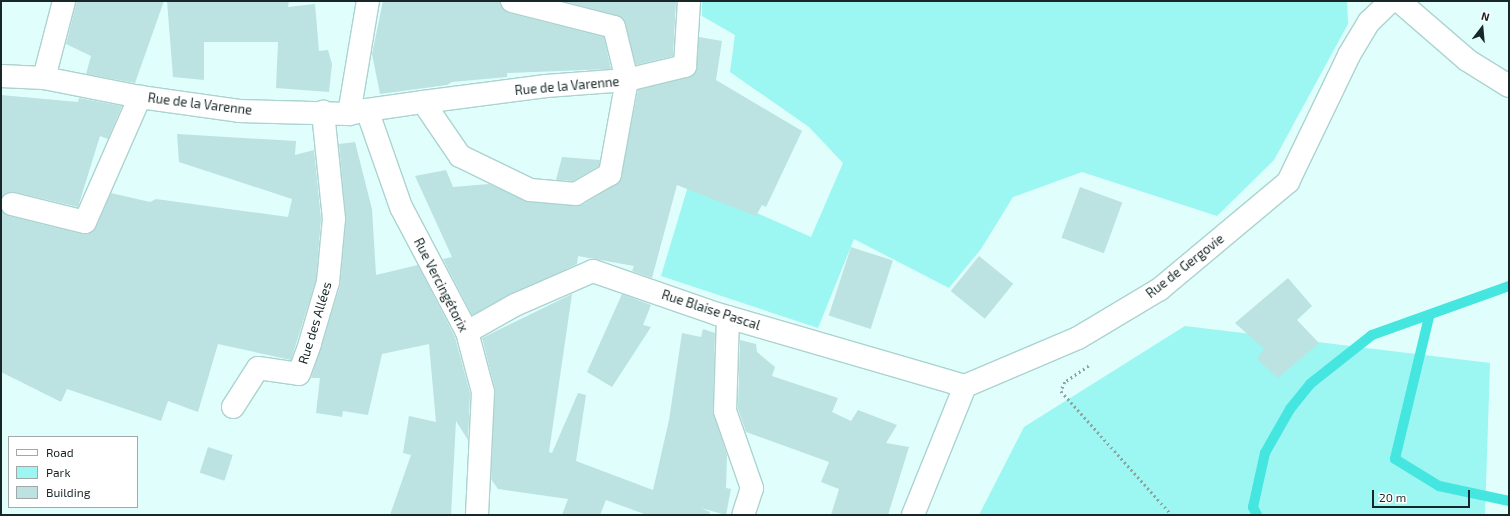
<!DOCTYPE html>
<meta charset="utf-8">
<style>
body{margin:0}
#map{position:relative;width:1510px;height:516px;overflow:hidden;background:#dffefc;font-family:"Exo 2",sans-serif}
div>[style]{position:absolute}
.green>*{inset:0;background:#9cf6f2}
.stream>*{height:10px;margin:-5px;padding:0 5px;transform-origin:5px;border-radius:5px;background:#45e5e0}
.building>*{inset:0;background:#bce3e1;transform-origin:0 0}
.path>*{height:2.5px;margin-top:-1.25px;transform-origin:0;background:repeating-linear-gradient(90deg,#8ba4a3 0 2px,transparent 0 5px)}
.roads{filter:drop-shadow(1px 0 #acd3d0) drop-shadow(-1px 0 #acd3d0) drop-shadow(0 1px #acd3d0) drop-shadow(0 -1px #acd3d0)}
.minor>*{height:22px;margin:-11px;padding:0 11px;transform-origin:11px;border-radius:11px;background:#fff}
span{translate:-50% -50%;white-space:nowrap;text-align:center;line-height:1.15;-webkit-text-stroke:4px #fff;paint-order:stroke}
.street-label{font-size:13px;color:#182727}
.frame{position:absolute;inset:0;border:2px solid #182727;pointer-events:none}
.legend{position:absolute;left:8px;top:436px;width:130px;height:72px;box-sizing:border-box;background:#fff;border:1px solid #a3a9a9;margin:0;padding:5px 7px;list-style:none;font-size:12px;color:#182727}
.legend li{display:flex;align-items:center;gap:8px;height:20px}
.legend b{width:20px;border:1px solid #a3a9a9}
.north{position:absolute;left:1462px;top:8px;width:40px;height:40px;-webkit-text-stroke:3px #fff;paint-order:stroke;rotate:16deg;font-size:11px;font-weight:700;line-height:16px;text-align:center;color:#182727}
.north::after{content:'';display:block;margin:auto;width:14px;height:18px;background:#182727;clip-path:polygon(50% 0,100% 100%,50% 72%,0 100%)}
.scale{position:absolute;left:1372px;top:490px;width:98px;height:18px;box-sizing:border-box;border:2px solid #182727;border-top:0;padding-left:5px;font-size:12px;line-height:14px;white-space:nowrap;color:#182727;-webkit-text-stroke:3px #fff;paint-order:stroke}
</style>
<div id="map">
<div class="green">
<i style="clip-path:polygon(702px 1px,1347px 1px,1348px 24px,1274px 160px,1217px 216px,1082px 172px,1013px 197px,981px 249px,949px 288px,854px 239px,818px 328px,661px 276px,689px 183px,811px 237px,843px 163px,809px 127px,730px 72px,735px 35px,702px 16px)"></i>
<i style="clip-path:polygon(1185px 326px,1490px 363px,1485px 515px,979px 515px,1024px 427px)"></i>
</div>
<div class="stream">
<i style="left:1429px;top:317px;width:146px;rotate:103.5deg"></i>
<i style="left:1395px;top:459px;width:52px;rotate:31.5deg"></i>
<i style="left:1439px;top:486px;width:72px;rotate:12.1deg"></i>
<i style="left:1257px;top:515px;width:9px;rotate:-117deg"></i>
<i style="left:1253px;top:507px;width:55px;rotate:-77.5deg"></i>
<i style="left:1265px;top:453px;width:51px;rotate:-60.4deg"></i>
<i style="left:1290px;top:409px;width:32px;rotate:-51deg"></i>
<i style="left:1310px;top:384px;width:79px;rotate:-38.3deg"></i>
<i style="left:1372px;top:335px;width:145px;rotate:-19.7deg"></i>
</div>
<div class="building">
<i style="clip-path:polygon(77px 1px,164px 1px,135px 83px,86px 74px,91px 56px,66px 44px)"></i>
<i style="clip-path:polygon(167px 1px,289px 1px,288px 7px,315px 4px,319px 51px,328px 50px,332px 64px,329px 92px,276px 88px,278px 42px,204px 42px,204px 80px,173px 77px)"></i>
<i style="clip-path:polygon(383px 1px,500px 1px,509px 13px,604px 37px,611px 69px,507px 73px,507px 77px,452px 82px,447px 85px,380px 94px,372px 54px)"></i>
<i style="clip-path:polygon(563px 1px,676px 1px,673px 56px,636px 65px,623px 18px)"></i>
<i style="clip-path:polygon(699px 37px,722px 41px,716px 80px,802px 131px,766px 207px,762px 205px,756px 216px,677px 185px,652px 278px,632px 271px,634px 266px,578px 256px,577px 264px,472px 315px,443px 259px,452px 257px,415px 176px,446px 170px,453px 187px,489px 184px,529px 202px,582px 205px,620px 181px,638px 90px,694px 74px)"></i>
<i style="clip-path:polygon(1px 95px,78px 102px,79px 98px,122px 106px,108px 139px,100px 136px,78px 207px,15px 192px,1px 199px)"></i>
<i style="clip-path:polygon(177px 134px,296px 141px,295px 155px,314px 150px,321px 219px,316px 280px,291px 360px,218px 344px,198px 412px,168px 401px,161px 421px,67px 389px,61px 402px,1px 372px,1px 209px,9px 216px,82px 234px,96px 227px,111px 193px,150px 202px,156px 199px,288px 217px,292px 199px,179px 162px)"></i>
<i style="clip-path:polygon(355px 142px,372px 209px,376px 275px,418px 265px,455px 337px,470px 393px,468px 440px,456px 421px,451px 515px,390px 515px,411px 455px,403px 453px,409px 416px,436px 422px,429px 344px,382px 354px,368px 415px,343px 411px,342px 417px,316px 413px,320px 378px,311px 378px,340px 286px,346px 220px,339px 144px)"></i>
<i style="clip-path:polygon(562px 157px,600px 160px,599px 166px,573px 181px,556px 180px)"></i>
<i style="left:1080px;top:187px;width:45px;height:54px;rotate:20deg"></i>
<i style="left:851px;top:247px;width:44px;height:72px;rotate:18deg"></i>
<i style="left:979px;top:256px;width:44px;height:45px;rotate:39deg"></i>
<i style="clip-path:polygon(1288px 278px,1312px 306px,1297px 320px,1319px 343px,1278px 378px,1257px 359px,1264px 349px,1235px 323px)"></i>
<i style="clip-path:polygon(572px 294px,549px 452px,552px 453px,578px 393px,586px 395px,576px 461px,653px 490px,669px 420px,682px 333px,701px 337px,703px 329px,715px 333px,713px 411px,727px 455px,726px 488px,731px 489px,726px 515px,701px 508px,710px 512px,709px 515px,647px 515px,606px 500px,600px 515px,562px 515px,568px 499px,498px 489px,491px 479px,495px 389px,482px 338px)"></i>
<i style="clip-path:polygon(622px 294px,651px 305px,643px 325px,651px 327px,612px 387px,587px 372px)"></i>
<i style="clip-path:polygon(740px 340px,756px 344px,757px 352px,775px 367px,772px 376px,838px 398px,832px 412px,851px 421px,858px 410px,897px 425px,886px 443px,909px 447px,888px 515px,831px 515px,839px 489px,821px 482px,829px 462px,746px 432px,738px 409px)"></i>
<i style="left:208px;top:447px;width:26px;height:27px;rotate:18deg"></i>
</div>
<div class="path">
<i style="left:1089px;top:366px;width:29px;rotate:146deg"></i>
<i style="left:1065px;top:382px;width:10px;rotate:114deg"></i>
<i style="left:1061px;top:391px;width:166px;rotate:48.2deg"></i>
</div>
<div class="roads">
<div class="minor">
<i style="left:512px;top:1px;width:105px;rotate:14.3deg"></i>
<i style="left:614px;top:27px;width:55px;rotate:76.2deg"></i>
<i style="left:627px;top:80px;width:60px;rotate:-13.6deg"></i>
<i style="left:685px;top:66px;width:65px;rotate:-86.5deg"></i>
<i style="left:1399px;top:1px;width:90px;rotate:40.9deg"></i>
<i style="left:1467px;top:60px;width:49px;rotate:31.8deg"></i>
<i style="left:1px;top:76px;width:43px;rotate:2.7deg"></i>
<i style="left:44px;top:78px;width:98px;rotate:11.2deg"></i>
<i style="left:140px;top:97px;width:100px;rotate:8deg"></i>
<i style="left:239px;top:111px;width:110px;rotate:1.6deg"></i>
<i style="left:349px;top:114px;width:18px;rotate:-13deg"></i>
<i style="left:367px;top:110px;width:57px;rotate:-8.1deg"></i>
<i style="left:423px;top:102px;width:124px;rotate:-7.4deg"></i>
<i style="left:546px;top:86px;width:81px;rotate:-4.2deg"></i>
<i style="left:627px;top:80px;width:96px;rotate:100.3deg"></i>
<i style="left:610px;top:174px;width:39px;rotate:150deg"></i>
<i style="left:576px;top:194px;width:46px;rotate:-175deg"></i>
<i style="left:530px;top:190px;width:78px;rotate:-154.1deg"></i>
<i style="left:460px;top:156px;width:65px;rotate:-124.4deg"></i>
<i style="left:44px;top:78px;width:80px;rotate:-75.4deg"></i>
<i style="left:367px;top:110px;width:103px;rotate:70.7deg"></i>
<i style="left:401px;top:207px;width:141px;rotate:62.2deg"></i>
<i style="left:467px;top:332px;width:62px;rotate:75.1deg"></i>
<i style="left:483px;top:392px;width:123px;rotate:92.8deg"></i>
<i style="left:349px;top:114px;width:115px;rotate:-80.5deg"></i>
<i style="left:12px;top:204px;width:75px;rotate:13.9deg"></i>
<i style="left:85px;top:222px;width:137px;rotate:-66.3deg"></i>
<i style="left:728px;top:317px;width:94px;rotate:91.8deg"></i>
<i style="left:725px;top:411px;width:82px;rotate:70.7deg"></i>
<i style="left:752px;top:488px;width:28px;rotate:108deg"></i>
<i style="left:467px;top:332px;width:55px;rotate:-29.4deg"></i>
<i style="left:515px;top:305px;width:85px;rotate:-23.6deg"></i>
<i style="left:593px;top:271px;width:131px;rotate:19.1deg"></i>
<i style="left:717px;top:314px;width:258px;rotate:16.2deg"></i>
<i style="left:233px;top:407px;width:46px;rotate:-57.3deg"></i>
<i style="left:258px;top:368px;width:41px;rotate:8.3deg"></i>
<i style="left:299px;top:374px;width:33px;rotate:-70deg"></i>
<i style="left:310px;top:343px;width:64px;rotate:-73.6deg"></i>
<i style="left:328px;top:282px;width:63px;rotate:-84.6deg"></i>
<i style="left:334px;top:219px;width:108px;rotate:-95.9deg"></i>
<i style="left:913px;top:515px;width:139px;rotate:-68deg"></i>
<i style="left:965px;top:386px;width:123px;rotate:-23deg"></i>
<i style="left:1078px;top:338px;width:96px;rotate:-30.9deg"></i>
<i style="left:1160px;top:289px;width:167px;rotate:-39.9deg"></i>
<i style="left:1288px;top:182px;width:141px;rotate:-64.3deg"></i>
<i style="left:1349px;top:55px;width:39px;rotate:-59deg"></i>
<i style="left:1369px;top:22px;width:30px;rotate:-44deg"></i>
</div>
</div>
<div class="street-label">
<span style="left:567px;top:86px;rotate:-5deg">Rue de la Varenne</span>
<span style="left:200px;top:104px;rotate:7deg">Rue de la Varenne</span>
<span style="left:1185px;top:266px;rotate:-38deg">Rue de Gergovie</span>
<span style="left:441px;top:285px;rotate:63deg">Rue Vercingétorix</span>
<span style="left:711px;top:310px;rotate:18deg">Rue Blaise Pascal</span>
<span style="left:315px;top:323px;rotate:-73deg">Rue des Allées</span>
</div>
<div class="frame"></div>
<ul class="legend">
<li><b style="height:5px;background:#fff"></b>Road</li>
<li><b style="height:11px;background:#9cf6f2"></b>Park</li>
<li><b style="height:11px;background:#bce3e1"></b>Building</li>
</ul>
<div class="north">N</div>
<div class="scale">20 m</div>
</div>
